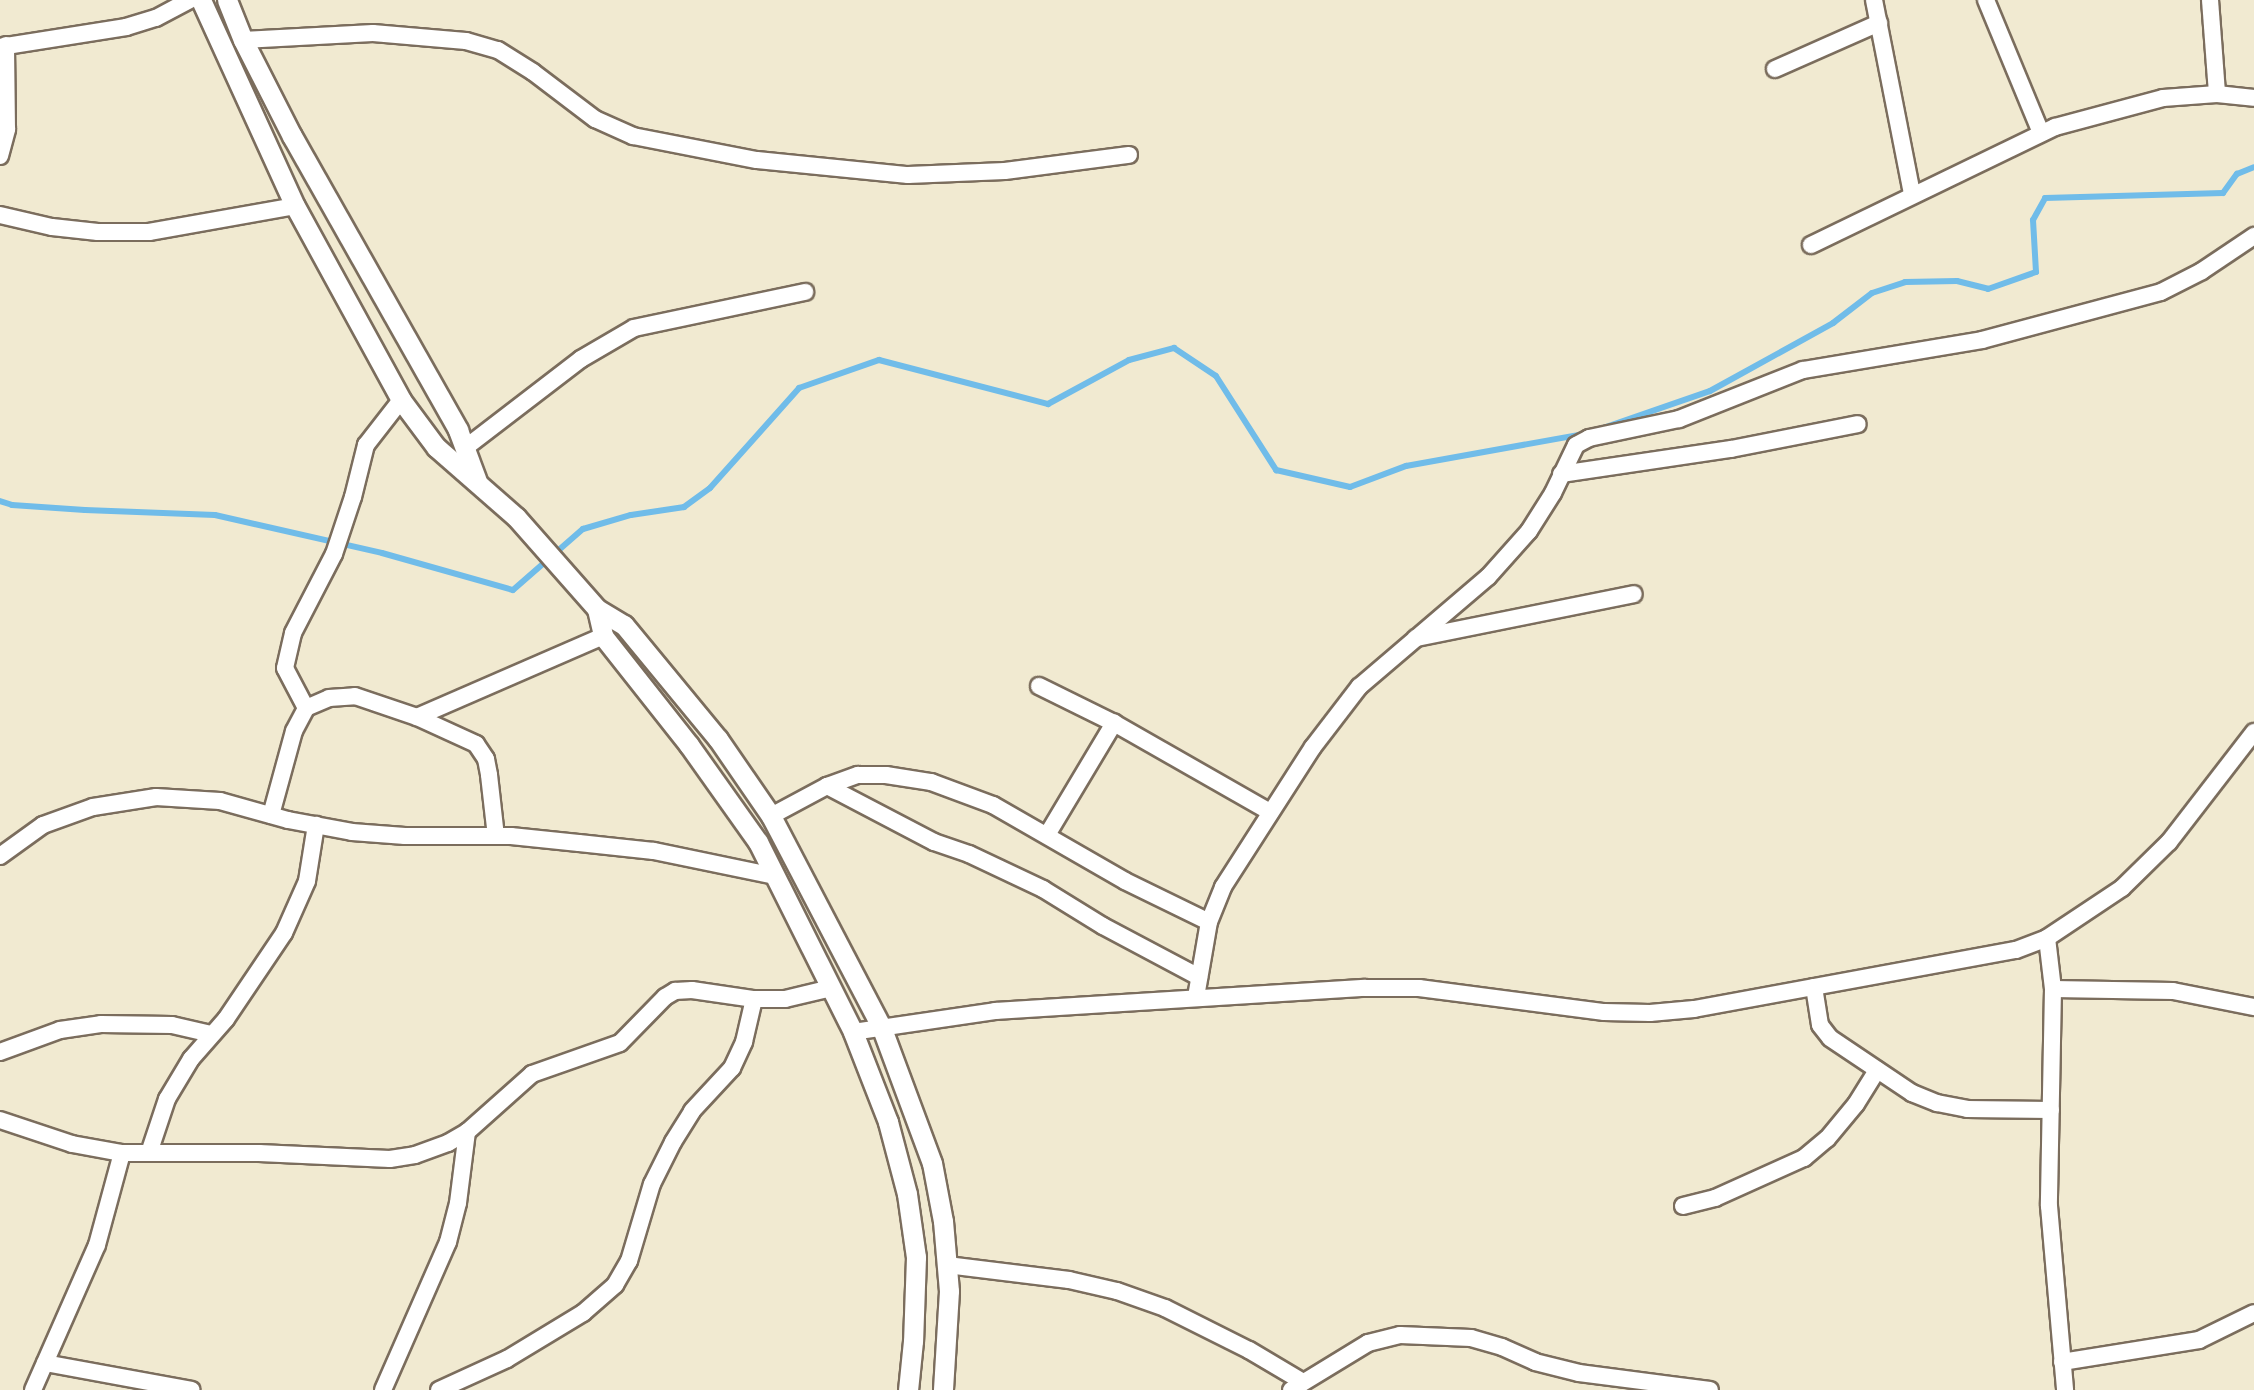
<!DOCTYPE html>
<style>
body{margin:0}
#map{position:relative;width:2254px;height:1390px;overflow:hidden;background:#f1ead1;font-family:Mynerve,sans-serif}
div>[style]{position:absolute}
.stream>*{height:6px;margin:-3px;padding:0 3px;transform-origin:3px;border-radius:3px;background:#70bce9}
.roads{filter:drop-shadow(2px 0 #7b6d5d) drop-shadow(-2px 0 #7b6d5d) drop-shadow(0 2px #7b6d5d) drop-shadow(0 -2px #7b6d5d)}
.minor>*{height:16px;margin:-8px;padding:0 8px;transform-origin:8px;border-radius:8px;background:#fff}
.tertiary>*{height:19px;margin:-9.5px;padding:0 9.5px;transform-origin:9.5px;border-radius:9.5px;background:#fff}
span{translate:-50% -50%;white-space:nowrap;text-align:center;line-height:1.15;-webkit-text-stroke:5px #fbf7ec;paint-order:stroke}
</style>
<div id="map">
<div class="stream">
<i style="left:1600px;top:429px;width:116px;rotate:-19.1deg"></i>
<i style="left:1710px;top:391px;width:141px;rotate:-28.9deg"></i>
<i style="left:1833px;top:323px;width:49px;rotate:-37.6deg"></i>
<i style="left:1872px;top:293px;width:35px;rotate:-18deg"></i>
<i style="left:1905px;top:282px;width:52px;rotate:-1.1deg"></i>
<i style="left:1957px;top:281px;width:32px;rotate:14deg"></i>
<i style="left:1988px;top:289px;width:51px;rotate:-19.5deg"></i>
<i style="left:2036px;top:272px;width:52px;rotate:-93.3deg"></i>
<i style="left:2033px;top:220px;width:25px;rotate:-61deg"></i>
<i style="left:2045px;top:198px;width:178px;rotate:-1.6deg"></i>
<i style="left:2223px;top:193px;width:24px;rotate:-54deg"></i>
<i style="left:2237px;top:174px;width:18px;rotate:-22deg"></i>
<i style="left:0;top:501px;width:13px;rotate:18deg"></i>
<i style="left:12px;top:505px;width:73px;rotate:3.9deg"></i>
<i style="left:85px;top:510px;width:130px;rotate:2.2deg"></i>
<i style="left:215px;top:515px;width:171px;rotate:12.8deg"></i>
<i style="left:382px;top:553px;width:136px;rotate:15.8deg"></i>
<i style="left:513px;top:590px;width:93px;rotate:-41.1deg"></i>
<i style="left:583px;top:529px;width:50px;rotate:-16.3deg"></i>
<i style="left:631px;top:515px;width:54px;rotate:-8.6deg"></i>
<i style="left:684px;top:507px;width:32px;rotate:-36deg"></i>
<i style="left:710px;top:488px;width:134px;rotate:-48.3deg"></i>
<i style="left:799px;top:388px;width:85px;rotate:-19.3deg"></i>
<i style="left:879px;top:360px;width:175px;rotate:14.6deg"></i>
<i style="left:1048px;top:404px;width:92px;rotate:-28.5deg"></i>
<i style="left:1129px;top:360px;width:47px;rotate:-14.9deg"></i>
<i style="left:1174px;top:348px;width:50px;rotate:33.7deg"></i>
<i style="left:1216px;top:376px;width:112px;rotate:57.4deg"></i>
<i style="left:1276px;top:470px;width:76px;rotate:12.9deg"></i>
<i style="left:1350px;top:487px;width:60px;rotate:-20.6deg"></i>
<i style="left:1406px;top:466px;width:180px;rotate:-10.2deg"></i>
</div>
<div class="roads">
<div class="minor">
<i style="left:1874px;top:0;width:197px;rotate:78.9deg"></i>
<i style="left:1986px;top:0;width:144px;rotate:67.5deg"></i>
<i style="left:2210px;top:0;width:94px;rotate:85.7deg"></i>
<i style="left:243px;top:40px;width:130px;rotate:-3.1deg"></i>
<i style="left:373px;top:33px;width:93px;rotate:4.9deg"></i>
<i style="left:466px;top:41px;width:33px;rotate:16deg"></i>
<i style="left:498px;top:50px;width:41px;rotate:32.2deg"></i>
<i style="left:533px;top:72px;width:78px;rotate:37.2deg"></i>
<i style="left:595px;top:119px;width:42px;rotate:24.1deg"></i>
<i style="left:633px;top:136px;width:126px;rotate:11deg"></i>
<i style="left:757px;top:160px;width:152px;rotate:5.7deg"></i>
<i style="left:908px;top:175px;width:97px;rotate:-2.4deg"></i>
<i style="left:1005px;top:171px;width:125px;rotate:-7.4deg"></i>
<i style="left:0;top:47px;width:128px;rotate:-9deg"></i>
<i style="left:126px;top:27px;width:31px;rotate:-17deg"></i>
<i style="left:156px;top:18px;width:38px;rotate:-28deg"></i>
<i style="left:1775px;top:69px;width:114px;rotate:-23.9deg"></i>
<i style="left:0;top:156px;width:28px;rotate:-75deg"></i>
<i style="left:7px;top:129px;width:84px;rotate:-90.7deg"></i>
<i style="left:0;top:215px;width:53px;rotate:13deg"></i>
<i style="left:52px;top:227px;width:46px;rotate:6.2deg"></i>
<i style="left:98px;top:232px;width:51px"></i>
<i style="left:149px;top:232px;width:148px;rotate:-10.1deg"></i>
<i style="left:1811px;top:245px;width:271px;rotate:-25.8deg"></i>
<i style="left:2055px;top:127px;width:112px;rotate:-15deg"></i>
<i style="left:2163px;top:98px;width:54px;rotate:-4.2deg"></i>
<i style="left:2217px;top:94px;width:37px;rotate:6deg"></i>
<i style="left:465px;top:448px;width:146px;rotate:-37.5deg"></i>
<i style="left:581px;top:359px;width:61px;rotate:-30.3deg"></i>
<i style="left:634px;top:328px;width:175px;rotate:-11.9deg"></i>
<i style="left:1561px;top:474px;width:172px;rotate:-8.4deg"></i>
<i style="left:1731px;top:449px;width:129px;rotate:-11.1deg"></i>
<i style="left:1416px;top:638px;width:222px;rotate:-11.4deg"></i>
<i style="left:1039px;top:686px;width:84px;rotate:26.3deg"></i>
<i style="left:1114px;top:723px;width:180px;rotate:29.7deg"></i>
<i style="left:306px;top:708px;width:45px;rotate:-117.7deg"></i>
<i style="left:285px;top:668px;width:36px;rotate:-77deg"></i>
<i style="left:293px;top:633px;width:89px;rotate:-62.6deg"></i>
<i style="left:334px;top:554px;width:60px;rotate:-71.6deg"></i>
<i style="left:353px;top:497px;width:54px;rotate:-76deg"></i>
<i style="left:366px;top:445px;width:57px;rotate:-52.1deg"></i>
<i style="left:417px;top:717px;width:65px;rotate:24.6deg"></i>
<i style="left:476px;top:744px;width:18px;rotate:56deg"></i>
<i style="left:486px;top:759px;width:16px;rotate:79deg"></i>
<i style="left:489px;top:775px;width:61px;rotate:83.5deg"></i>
<i style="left:827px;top:786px;width:121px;rotate:27.6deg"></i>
<i style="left:934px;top:842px;width:37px;rotate:19deg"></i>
<i style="left:969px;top:854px;width:82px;rotate:25.3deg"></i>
<i style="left:1043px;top:889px;width:70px;rotate:31.7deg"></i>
<i style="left:1103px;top:926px;width:109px;rotate:28deg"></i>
<i style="left:271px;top:815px;width:87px;rotate:-74.7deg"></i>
<i style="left:294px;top:731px;width:26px;rotate:-62deg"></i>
<i style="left:306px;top:708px;width:25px;rotate:-23deg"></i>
<i style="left:329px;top:698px;width:26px;rotate:-4deg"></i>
<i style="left:355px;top:696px;width:65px;rotate:18.7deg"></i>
<i style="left:417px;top:717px;width:203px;rotate:-23.5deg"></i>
<i style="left:771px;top:816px;width:64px;rotate:-28.2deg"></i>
<i style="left:827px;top:786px;width:33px;rotate:-20deg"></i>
<i style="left:858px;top:775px;width:28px"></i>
<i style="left:886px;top:775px;width:46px;rotate:8.8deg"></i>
<i style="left:931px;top:782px;width:66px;rotate:20.4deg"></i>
<i style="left:993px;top:805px;width:152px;rotate:29.9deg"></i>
<i style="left:1125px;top:881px;width:93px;rotate:26deg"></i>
<i style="left:1047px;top:835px;width:131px;rotate:-59.1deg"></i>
<i style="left:0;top:856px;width:53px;rotate:-35.8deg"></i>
<i style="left:43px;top:825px;width:53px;rotate:-19.8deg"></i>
<i style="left:93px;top:807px;width:64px;rotate:-9deg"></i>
<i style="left:156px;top:797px;width:64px;rotate:3.6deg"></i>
<i style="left:220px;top:801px;width:71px;rotate:15.6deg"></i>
<i style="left:288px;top:820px;width:65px;rotate:10.6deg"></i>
<i style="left:352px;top:832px;width:53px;rotate:4.3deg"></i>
<i style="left:405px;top:836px;width:106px"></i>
<i style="left:511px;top:836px;width:68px;rotate:5.9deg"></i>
<i style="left:579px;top:843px;width:75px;rotate:6.1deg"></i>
<i style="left:654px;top:851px;width:124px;rotate:11.7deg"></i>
<i style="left:2047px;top:938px;width:51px;rotate:83.3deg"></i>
<i style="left:2053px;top:989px;width:217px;rotate:91.1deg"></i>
<i style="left:2049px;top:1206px;width:185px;rotate:85deg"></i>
<i style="left:1814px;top:987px;width:38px;rotate:81deg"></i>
<i style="left:1820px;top:1025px;width:16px;rotate:52deg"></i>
<i style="left:1830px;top:1038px;width:99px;rotate:33.9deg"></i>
<i style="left:1912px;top:1093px;width:27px;rotate:22deg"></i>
<i style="left:1937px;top:1103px;width:31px;rotate:11deg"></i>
<i style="left:1967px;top:1109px;width:84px;rotate:0.7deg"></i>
<i style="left:2053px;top:989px;width:120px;rotate:1deg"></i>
<i style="left:2173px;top:991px;width:83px;rotate:11.2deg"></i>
<i style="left:1196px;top:997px;width:76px;rotate:-80.2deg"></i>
<i style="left:1209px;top:922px;width:38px;rotate:-68deg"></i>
<i style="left:1223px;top:887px;width:166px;rotate:-57.3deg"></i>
<i style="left:1313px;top:747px;width:76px;rotate:-52.5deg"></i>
<i style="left:1359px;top:687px;width:170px;rotate:-40.5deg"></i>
<i style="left:1488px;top:577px;width:62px;rotate:-48.3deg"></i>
<i style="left:1529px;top:531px;width:45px;rotate:-57.7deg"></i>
<i style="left:1553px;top:493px;width:53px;rotate:-64.4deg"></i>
<i style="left:1576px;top:445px;width:15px;rotate:-28deg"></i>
<i style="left:1589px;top:438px;width:92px;rotate:-11.9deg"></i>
<i style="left:1679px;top:419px;width:133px;rotate:-21.6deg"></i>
<i style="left:1803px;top:370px;width:181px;rotate:-9.5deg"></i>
<i style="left:1982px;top:340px;width:185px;rotate:-15deg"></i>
<i style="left:2161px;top:292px;width:46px;rotate:-27.1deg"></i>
<i style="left:2202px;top:271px;width:63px;rotate:-33.9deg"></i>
<i style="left:853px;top:1032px;width:144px;rotate:-8.4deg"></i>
<i style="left:995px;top:1011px;width:371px;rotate:-3.6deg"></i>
<i style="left:1365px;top:988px;width:54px"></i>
<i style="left:1419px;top:988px;width:187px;rotate:7.4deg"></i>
<i style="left:1604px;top:1012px;width:46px;rotate:1.2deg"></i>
<i style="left:1650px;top:1013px;width:44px;rotate:-5.2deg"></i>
<i style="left:1694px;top:1009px;width:327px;rotate:-10.4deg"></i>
<i style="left:2016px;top:950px;width:33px;rotate:-21deg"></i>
<i style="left:2047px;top:938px;width:90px;rotate:-33.7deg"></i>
<i style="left:2122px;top:888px;width:66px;rotate:-44.4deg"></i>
<i style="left:2169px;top:842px;width:139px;rotate:-52.3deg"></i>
<i style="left:0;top:1052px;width:64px;rotate:-20.1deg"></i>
<i style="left:60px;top:1030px;width:41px;rotate:-8.3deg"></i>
<i style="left:101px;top:1024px;width:71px;rotate:0.8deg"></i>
<i style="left:172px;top:1025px;width:39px;rotate:13deg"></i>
<i style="left:0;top:1120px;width:76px;rotate:18.4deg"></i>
<i style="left:72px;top:1144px;width:51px;rotate:10.2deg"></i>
<i style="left:122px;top:1153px;width:137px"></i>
<i style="left:259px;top:1153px;width:131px;rotate:2.6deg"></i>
<i style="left:390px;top:1159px;width:25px;rotate:-9deg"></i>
<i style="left:415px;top:1155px;width:35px;rotate:-20deg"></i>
<i style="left:448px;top:1143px;width:22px;rotate:-30deg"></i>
<i style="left:467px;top:1132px;width:87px;rotate:-41.7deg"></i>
<i style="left:532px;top:1074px;width:93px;rotate:-19.4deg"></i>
<i style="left:620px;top:1043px;width:64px;rotate:-45.6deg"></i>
<i style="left:665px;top:997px;width:12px;rotate:-31deg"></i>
<i style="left:675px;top:991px;width:17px;rotate:-3deg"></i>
<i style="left:692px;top:990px;width:63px;rotate:8.3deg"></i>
<i style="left:754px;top:999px;width:31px"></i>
<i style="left:785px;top:999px;width:47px;rotate:-13.4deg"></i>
<i style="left:149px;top:1153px;width:57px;rotate:-71.6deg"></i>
<i style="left:167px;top:1099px;width:47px;rotate:-59deg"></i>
<i style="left:191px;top:1059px;width:53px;rotate:-48.8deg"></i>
<i style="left:226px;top:1019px;width:104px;rotate:-56deg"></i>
<i style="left:284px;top:933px;width:57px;rotate:-66.1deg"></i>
<i style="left:307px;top:881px;width:57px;rotate:-80.9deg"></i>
<i style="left:1683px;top:1206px;width:33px;rotate:-14deg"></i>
<i style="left:1715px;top:1198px;width:98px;rotate:-24.2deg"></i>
<i style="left:1804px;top:1158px;width:30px;rotate:-40deg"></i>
<i style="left:1827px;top:1139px;width:45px;rotate:-50.4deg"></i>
<i style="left:1856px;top:1104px;width:40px;rotate:-58deg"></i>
<i style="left:947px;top:1265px;width:123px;rotate:7deg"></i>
<i style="left:1069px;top:1280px;width:49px;rotate:12.9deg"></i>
<i style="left:1117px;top:1291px;width:51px;rotate:19.5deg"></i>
<i style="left:1165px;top:1308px;width:94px;rotate:26.6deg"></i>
<i style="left:1249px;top:1350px;width:63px;rotate:30.7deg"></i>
<i style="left:2062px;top:1362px;width:139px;rotate:-9.1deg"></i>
<i style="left:2199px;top:1340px;width:61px;rotate:-26.1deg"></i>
<i style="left:45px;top:1363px;width:149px;rotate:10.4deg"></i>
<i style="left:33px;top:1390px;width:158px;rotate:-66.2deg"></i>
<i style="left:97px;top:1245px;width:95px;rotate:-74.8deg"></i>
<i style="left:383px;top:1390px;width:162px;rotate:-66.3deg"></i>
<i style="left:448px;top:1242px;width:40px;rotate:-75.6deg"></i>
<i style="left:458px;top:1203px;width:72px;rotate:-82.8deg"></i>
<i style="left:439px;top:1390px;width:75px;rotate:-24.5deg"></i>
<i style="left:507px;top:1359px;width:89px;rotate:-31.2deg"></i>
<i style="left:583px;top:1313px;width:43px;rotate:-41.2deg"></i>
<i style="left:615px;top:1285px;width:28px;rotate:-60deg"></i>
<i style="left:629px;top:1261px;width:80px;rotate:-73.4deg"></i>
<i style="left:652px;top:1184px;width:47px;rotate:-63.4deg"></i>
<i style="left:673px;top:1142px;width:36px;rotate:-58deg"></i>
<i style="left:692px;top:1111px;width:59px;rotate:-47.1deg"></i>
<i style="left:732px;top:1068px;width:29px;rotate:-65deg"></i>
<i style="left:744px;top:1042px;width:44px;rotate:-76.9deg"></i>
<i style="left:1291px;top:1390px;width:90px;rotate:-31.4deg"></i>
<i style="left:1368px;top:1343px;width:33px;rotate:-14deg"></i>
<i style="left:1400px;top:1335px;width:71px;rotate:2.4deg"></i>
<i style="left:1471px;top:1338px;width:32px;rotate:16deg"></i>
<i style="left:1502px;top:1347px;width:36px;rotate:24deg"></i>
<i style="left:1535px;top:1362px;width:45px;rotate:14deg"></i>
<i style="left:1579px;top:1373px;width:132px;rotate:7.4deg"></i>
</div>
<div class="tertiary">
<i style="left:201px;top:0;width:226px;rotate:65.5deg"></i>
<i style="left:295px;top:206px;width:221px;rotate:61.3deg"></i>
<i style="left:401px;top:400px;width:59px;rotate:53.3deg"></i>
<i style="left:436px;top:447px;width:106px;rotate:41.2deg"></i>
<i style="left:516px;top:517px;width:123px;rotate:48.6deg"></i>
<i style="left:597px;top:609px;width:31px;rotate:31deg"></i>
<i style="left:624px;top:625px;width:148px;rotate:50.5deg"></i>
<i style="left:718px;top:739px;width:93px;rotate:55.5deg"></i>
<i style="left:771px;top:816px;width:237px;rotate:62.4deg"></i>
<i style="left:881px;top:1026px;width:146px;rotate:69.6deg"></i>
<i style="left:932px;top:1163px;width:59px;rotate:79.3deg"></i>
<i style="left:943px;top:1221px;width:70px;rotate:85.1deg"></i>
<i style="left:949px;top:1291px;width:99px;rotate:93.5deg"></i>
<i style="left:227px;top:0;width:43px;rotate:68.2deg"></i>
<i style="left:243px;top:40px;width:108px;rotate:63deg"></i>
<i style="left:292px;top:136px;width:338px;rotate:60.5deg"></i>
<i style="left:458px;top:430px;width:54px;rotate:69.6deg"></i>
<i style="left:597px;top:609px;width:28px;rotate:77deg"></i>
<i style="left:603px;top:636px;width:139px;rotate:51.7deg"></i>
<i style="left:689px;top:745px;width:119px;rotate:54.6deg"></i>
<i style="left:758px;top:842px;width:212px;rotate:63.4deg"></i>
<i style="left:853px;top:1032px;width:97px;rotate:68.7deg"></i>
<i style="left:888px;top:1122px;width:74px;rotate:75.2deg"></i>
<i style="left:907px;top:1194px;width:64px;rotate:81.9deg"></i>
<i style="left:916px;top:1257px;width:84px;rotate:92deg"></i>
<i style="left:913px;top:1341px;width:49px;rotate:95.8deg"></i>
</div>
</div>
</div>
